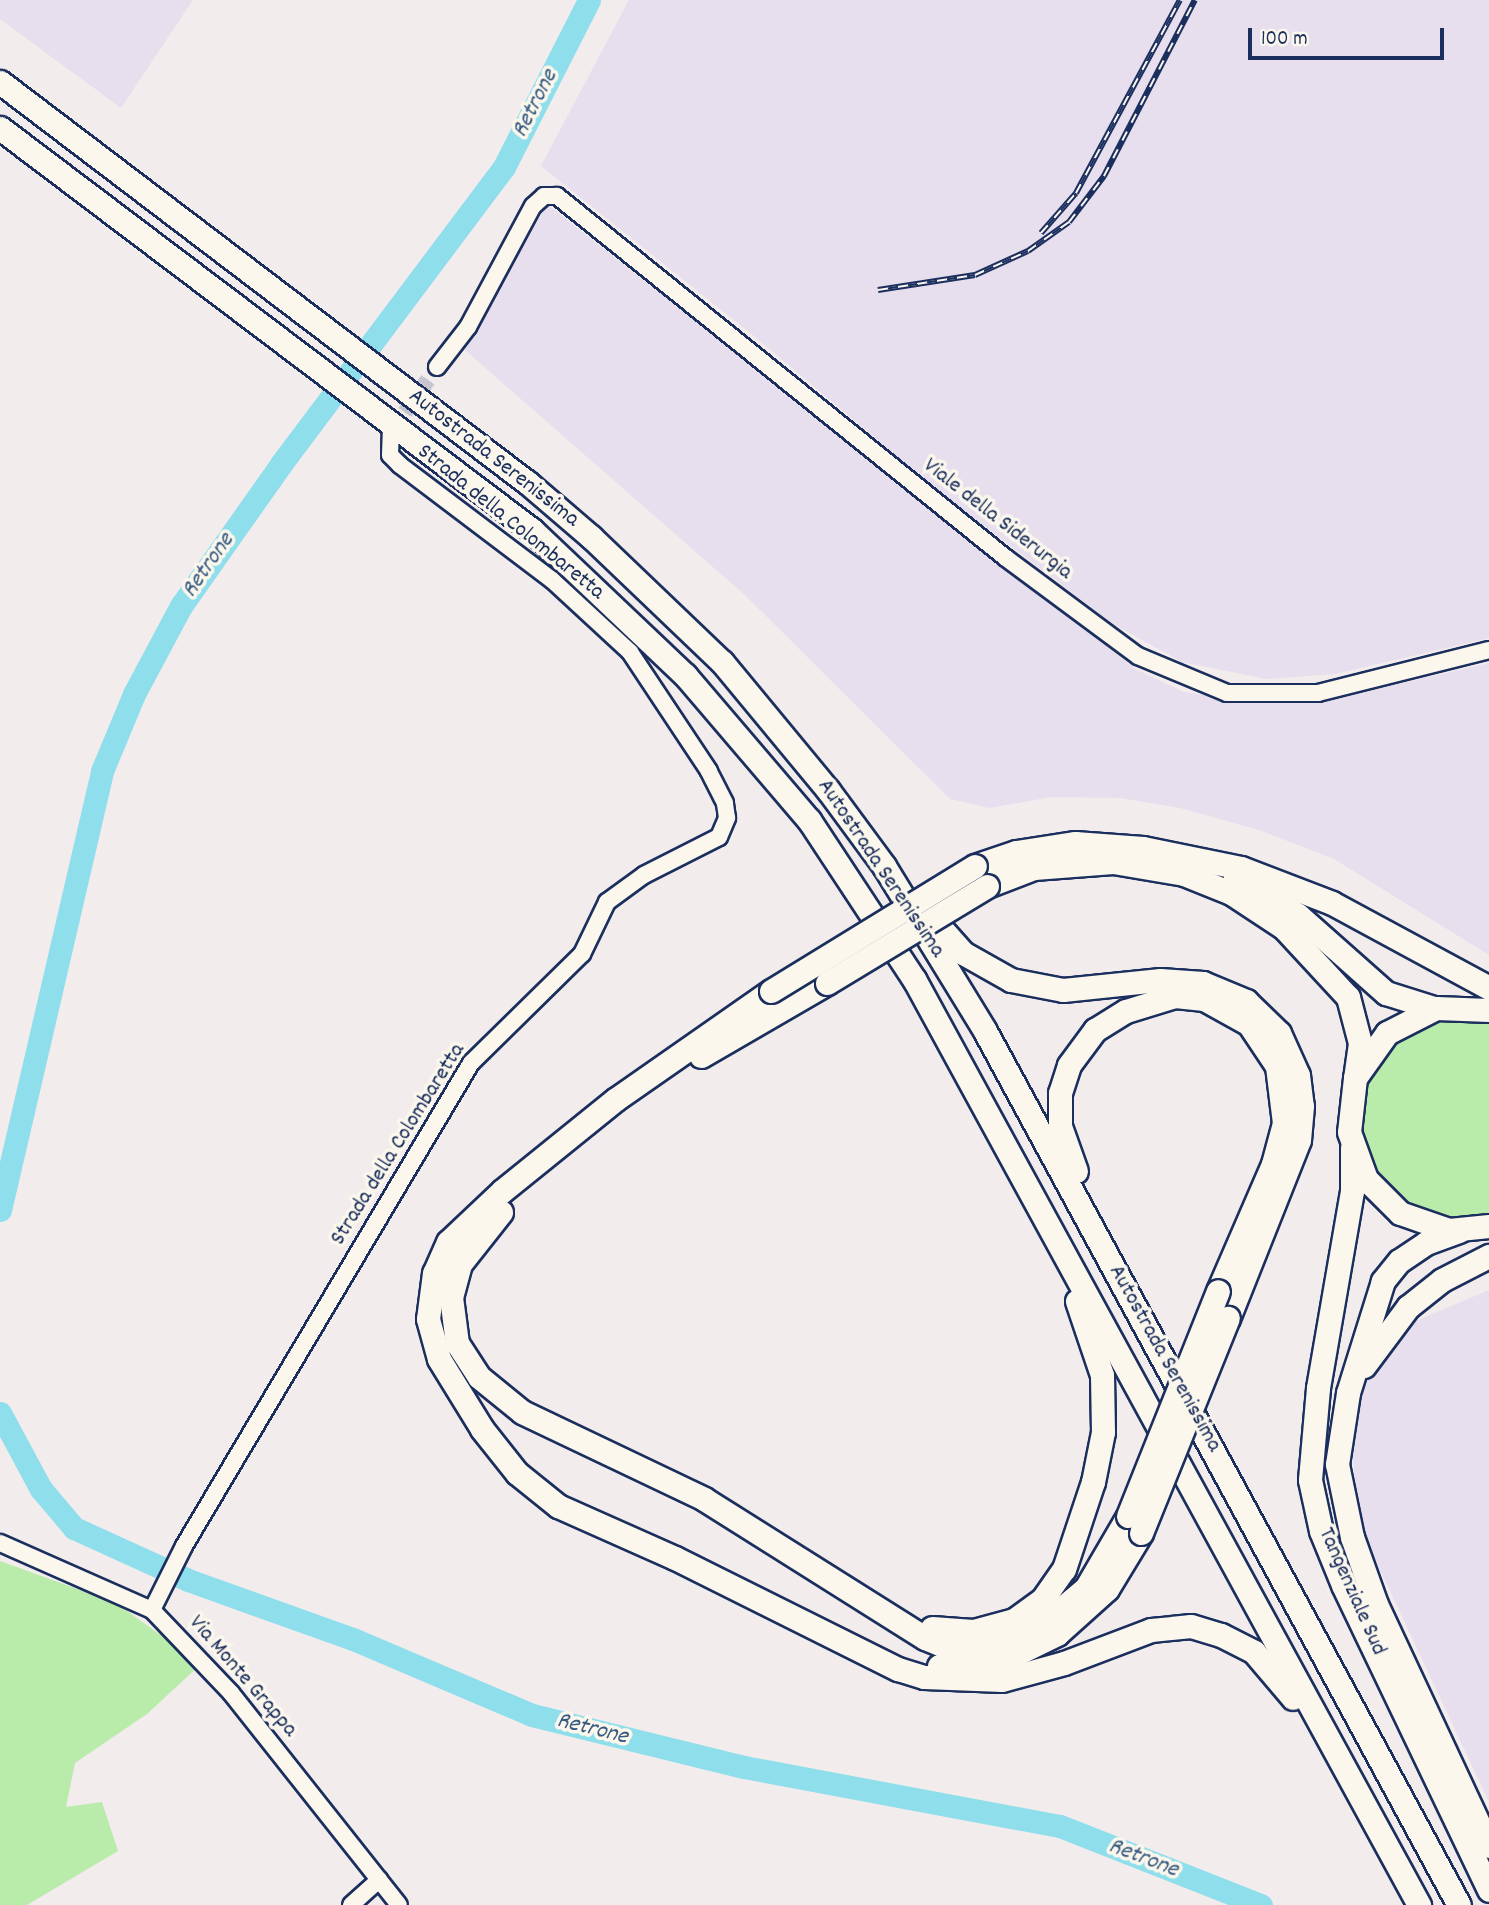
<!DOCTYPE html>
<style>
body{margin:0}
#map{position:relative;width:1489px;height:1905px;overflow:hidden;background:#f2eced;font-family:Dekko,sans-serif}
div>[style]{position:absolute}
.built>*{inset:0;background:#e7deee}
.green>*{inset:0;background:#b9ebab}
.river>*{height:23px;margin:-11.5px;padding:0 11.5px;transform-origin:11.5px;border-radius:11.5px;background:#8fdeec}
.minor-tunnel>*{height:16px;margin-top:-8px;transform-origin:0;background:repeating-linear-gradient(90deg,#c7c6d0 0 16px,transparent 0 24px)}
.roads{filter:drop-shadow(2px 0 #1b2f5e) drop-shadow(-2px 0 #1b2f5e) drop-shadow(0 2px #1b2f5e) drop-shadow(0 -2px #1b2f5e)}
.minor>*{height:16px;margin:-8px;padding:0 8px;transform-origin:8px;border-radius:8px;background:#fbf7ec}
.highway>*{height:23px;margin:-11.5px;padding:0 11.5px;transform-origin:11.5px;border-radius:11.5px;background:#fbf7ec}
.rail>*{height:6px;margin-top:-3px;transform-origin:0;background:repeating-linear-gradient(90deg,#fbf7ec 0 10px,#1b2f5e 0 20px);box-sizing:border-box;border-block:2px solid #1b2f5e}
.bridges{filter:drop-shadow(2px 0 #1b2f5e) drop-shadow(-2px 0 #1b2f5e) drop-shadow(0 2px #1b2f5e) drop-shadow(0 -2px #1b2f5e)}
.highway-bridge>*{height:23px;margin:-11.5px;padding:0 11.5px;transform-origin:11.5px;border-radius:11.5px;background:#fbf7ec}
span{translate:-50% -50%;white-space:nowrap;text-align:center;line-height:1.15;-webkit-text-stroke:7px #fbf7ec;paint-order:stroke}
.street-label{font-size:23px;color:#1b2f5e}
.water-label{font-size:24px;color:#385b82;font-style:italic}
.scale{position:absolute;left:1248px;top:28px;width:196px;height:32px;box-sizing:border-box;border:4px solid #1b2f5e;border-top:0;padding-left:9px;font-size:21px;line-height:24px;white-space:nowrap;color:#1b2f5e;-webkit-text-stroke:5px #fbf7ec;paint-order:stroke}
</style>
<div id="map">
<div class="built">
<i style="clip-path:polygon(0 0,193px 0,121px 108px,0 19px)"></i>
<i style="clip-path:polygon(629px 0,1489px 0,1489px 638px,1335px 674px,1267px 679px,1182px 662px,1115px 625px,939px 492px,754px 336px,541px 166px)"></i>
<i style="clip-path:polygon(547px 204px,1135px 669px,1184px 692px,1260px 703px,1318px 703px,1489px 663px,1489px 955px,1334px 859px,1259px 830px,1180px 808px,1120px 798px,1052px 797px,989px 808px,950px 799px,745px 595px,465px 350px)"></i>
<i style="clip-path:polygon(1489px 1290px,1489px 1802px,1360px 1527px,1352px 1451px,1355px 1419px,1372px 1360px,1416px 1321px)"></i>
</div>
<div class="green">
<i style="clip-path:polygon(1465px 1017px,1489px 1023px,1489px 1213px,1445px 1219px,1414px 1210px,1387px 1192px,1367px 1166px,1357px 1137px,1365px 1076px,1381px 1050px,1406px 1031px,1434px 1020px)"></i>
<i style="clip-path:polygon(0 1561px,116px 1603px,201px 1664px,147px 1714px,75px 1763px,66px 1807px,102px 1802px,118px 1851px,27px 1905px,0 1905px)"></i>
</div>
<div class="river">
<i style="left:0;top:1210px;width:451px;rotate:-76.9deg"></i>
<i style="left:102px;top:771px;width:83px;rotate:-67.4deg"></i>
<i style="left:134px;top:694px;width:100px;rotate:-61.9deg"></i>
<i style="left:181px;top:606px;width:174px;rotate:-54.8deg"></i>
<i style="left:281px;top:464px;width:371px;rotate:-53.1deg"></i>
<i style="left:504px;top:167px;width:187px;rotate:-63deg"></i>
<i style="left:0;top:1413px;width:86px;rotate:61.7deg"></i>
<i style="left:41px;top:1489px;width:51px;rotate:49.8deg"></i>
<i style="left:74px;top:1528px;width:125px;rotate:24.5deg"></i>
<i style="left:188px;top:1580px;width:175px;rotate:19.7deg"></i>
<i style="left:353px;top:1639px;width:194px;rotate:23deg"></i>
<i style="left:532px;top:1715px;width:218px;rotate:13.8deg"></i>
<i style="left:744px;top:1767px;width:321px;rotate:10.6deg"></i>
<i style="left:1060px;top:1826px;width:216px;rotate:21.5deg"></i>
</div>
<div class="minor-tunnel">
<i style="left:391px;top:432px;width:80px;rotate:-54.7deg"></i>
</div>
<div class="roads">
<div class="minor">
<i style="left:437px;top:367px;width:51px;rotate:-52.2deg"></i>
<i style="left:468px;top:327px;width:137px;rotate:-61.8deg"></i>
<i style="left:533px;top:206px;width:15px;rotate:-42deg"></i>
<i style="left:544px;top:196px;width:13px"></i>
<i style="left:557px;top:196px;width:577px;rotate:38.88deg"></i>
<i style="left:1006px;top:558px;width:164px;rotate:36.6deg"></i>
<i style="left:1138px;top:656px;width:96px;rotate:22.6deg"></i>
<i style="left:1227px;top:693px;width:91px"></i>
<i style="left:1318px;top:693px;width:176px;rotate:-14.1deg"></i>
<i style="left:0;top:1543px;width:166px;rotate:23.8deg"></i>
<i style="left:152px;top:1610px;width:115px;rotate:46.4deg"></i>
<i style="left:231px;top:1693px;width:270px;rotate:51.6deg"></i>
<i style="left:152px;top:1610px;width:72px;rotate:-63.4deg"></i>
<i style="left:184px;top:1546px;width:562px;rotate:-59.28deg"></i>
<i style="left:471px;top:1063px;width:156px;rotate:-44.5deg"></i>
<i style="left:582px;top:954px;width:58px;rotate:-64.3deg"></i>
<i style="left:607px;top:902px;width:46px;rotate:-36.1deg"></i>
<i style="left:644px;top:875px;width:84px;rotate:-26.9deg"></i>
<i style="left:719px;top:837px;width:21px;rotate:-67deg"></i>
<i style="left:727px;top:818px;width:15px;rotate:-98deg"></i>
<i style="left:725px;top:803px;width:36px;rotate:-117deg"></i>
<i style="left:709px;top:771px;width:143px;rotate:-123.6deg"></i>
<i style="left:630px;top:652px;width:106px;rotate:-137.3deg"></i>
<i style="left:552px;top:580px;width:191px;rotate:-142.9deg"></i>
<i style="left:400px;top:465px;width:14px;rotate:-135deg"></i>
<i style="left:390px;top:455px;width:23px;rotate:-88deg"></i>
<i style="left:351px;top:1905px;width:38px;rotate:-42deg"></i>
</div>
<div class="highway">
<i style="left:0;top:82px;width:663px;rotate:37.22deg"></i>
<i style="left:528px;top:483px;width:83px;rotate:40.6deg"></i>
<i style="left:591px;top:537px;width:181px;rotate:43.7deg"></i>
<i style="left:722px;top:662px;width:166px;rotate:50.4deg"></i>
<i style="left:828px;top:790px;width:94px;rotate:53.6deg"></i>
<i style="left:884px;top:866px;width:193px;rotate:58.5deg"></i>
<i style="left:985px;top:1031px;width:994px;rotate:61.53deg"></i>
<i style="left:0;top:128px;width:667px;rotate:37.08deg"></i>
<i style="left:532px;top:530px;width:211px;rotate:43.5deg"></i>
<i style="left:685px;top:675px;width:191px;rotate:49.5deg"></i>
<i style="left:809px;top:820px;width:191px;rotate:56.6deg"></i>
<i style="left:914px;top:979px;width:1055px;rotate:61.39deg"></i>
<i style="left:975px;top:866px;width:43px;rotate:-18.9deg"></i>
<i style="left:1016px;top:852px;width:60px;rotate:-8.7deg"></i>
<i style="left:1075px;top:843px;width:68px;rotate:4.2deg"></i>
<i style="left:1143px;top:848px;width:100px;rotate:11.5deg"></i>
<i style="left:1241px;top:868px;width:97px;rotate:21deg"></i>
<i style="left:1332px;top:903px;width:179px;rotate:28.4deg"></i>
<i style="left:1235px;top:876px;width:74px;rotate:31.8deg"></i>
<i style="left:1298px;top:915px;width:118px;rotate:41.6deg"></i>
<i style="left:1386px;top:993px;width:50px;rotate:17.4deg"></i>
<i style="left:987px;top:886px;width:50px;rotate:-21deg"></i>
<i style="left:1034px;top:868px;width:79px;rotate:-4.3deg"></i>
<i style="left:1113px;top:862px;width:72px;rotate:9.6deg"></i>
<i style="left:1184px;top:874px;width:51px;rotate:22deg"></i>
<i style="left:1231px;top:893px;width:64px;rotate:33.4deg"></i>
<i style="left:1284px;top:928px;width:94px;rotate:47.2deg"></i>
<i style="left:1348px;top:997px;width:48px;rotate:75.4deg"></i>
<i style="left:1360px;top:1043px;width:35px;rotate:98deg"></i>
<i style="left:932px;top:918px;width:47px;rotate:48.5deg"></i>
<i style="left:963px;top:953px;width:55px;rotate:29.4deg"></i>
<i style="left:1011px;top:980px;width:53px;rotate:10.9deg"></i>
<i style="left:1063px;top:990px;width:98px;rotate:-5.9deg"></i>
<i style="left:1160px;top:980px;width:43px;rotate:4deg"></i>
<i style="left:1203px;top:983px;width:47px;rotate:22.7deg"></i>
<i style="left:1246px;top:1001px;width:46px;rotate:44.1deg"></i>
<i style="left:1279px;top:1033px;width:46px;rotate:65.7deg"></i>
<i style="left:1298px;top:1075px;width:31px;rotate:83deg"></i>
<i style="left:1302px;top:1106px;width:34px;rotate:95deg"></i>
<i style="left:1299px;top:1140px;width:192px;rotate:111.7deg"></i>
<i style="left:771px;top:991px;width:189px;rotate:145.1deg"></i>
<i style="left:616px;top:1099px;width:146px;rotate:141.1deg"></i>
<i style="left:502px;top:1191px;width:74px;rotate:136.6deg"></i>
<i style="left:448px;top:1242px;width:34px;rotate:114deg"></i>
<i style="left:434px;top:1273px;width:46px;rotate:97.4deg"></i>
<i style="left:428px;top:1319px;width:41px;rotate:74.6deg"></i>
<i style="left:439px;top:1359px;width:82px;rotate:58.4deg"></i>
<i style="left:482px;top:1429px;width:56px;rotate:51.5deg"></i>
<i style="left:517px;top:1473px;width:53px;rotate:38.8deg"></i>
<i style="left:558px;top:1506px;width:128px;rotate:24deg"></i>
<i style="left:675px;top:1558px;width:249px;rotate:26.5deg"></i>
<i style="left:898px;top:1669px;width:27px;rotate:17deg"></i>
<i style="left:924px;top:1677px;width:78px;rotate:2.2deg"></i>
<i style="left:1002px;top:1680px;width:64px;rotate:-15.3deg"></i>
<i style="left:1064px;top:1663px;width:93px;rotate:-20.8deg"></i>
<i style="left:1151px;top:1630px;width:40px;rotate:-5.7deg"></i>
<i style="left:1191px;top:1626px;width:31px;rotate:17deg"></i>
<i style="left:1221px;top:1635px;width:37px;rotate:27deg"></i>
<i style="left:1254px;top:1652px;width:60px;rotate:49.7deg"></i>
<i style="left:1489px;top:1010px;width:53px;rotate:-177.8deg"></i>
<i style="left:1436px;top:1008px;width:55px;rotate:153deg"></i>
<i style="left:1387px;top:1033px;width:55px;rotate:125.4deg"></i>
<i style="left:1355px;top:1078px;width:54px;rotate:96.3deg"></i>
<i style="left:1349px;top:1132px;width:50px;rotate:70.1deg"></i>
<i style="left:1366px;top:1179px;width:48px;rotate:45deg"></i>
<i style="left:1400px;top:1213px;width:52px;rotate:19.1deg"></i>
<i style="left:1449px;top:1230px;width:40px;rotate:-5.7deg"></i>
<i style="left:701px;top:1056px;width:146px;rotate:-30.1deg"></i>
<i style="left:1352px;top:1148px;width:43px;rotate:90deg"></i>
<i style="left:1352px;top:1191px;width:200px;rotate:99.8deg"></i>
<i style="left:1318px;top:1388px;width:92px;rotate:95deg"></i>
<i style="left:1310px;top:1480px;width:52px;rotate:77.8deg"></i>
<i style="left:1321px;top:1531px;width:58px;rotate:67.8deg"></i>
<i style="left:1343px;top:1585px;width:338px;rotate:64.4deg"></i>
<i style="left:1076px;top:1171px;width:48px;rotate:-109.6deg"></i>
<i style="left:1060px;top:1126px;width:33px;rotate:-90deg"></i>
<i style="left:1060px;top:1093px;width:29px;rotate:-72deg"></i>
<i style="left:1069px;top:1065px;width:44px;rotate:-53.4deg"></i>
<i style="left:1095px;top:1030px;width:36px;rotate:-32deg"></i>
<i style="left:1126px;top:1011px;width:51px;rotate:-17deg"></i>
<i style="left:1175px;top:996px;width:29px;rotate:6deg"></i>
<i style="left:1204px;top:999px;width:51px;rotate:29.1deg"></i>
<i style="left:1249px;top:1024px;width:50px;rotate:56.3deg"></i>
<i style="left:1277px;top:1066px;width:57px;rotate:83deg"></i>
<i style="left:1284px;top:1123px;width:42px;rotate:105deg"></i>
<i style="left:1273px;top:1164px;width:138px;rotate:113.4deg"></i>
<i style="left:501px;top:1212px;width:66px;rotate:128.3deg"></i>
<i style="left:460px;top:1264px;width:34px;rotate:105deg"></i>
<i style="left:451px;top:1297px;width:46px;rotate:82.6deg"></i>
<i style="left:457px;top:1343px;width:40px;rotate:57.1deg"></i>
<i style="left:479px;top:1377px;width:55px;rotate:39.1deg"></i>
<i style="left:522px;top:1412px;width:202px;rotate:25.5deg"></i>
<i style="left:704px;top:1499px;width:261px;rotate:32.2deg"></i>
<i style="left:925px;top:1638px;width:18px;rotate:22deg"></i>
<i style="left:942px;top:1645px;width:41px"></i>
<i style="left:983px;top:1645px;width:64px;rotate:-19.3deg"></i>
<i style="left:1043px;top:1624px;width:56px;rotate:-39.9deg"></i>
<i style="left:1086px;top:1588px;width:83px;rotate:-59.7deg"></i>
<i style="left:1459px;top:1231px;width:35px;rotate:160deg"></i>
<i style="left:1426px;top:1243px;width:32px;rotate:146deg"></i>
<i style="left:1399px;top:1261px;width:26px;rotate:129deg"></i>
<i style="left:1383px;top:1281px;width:117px;rotate:107.4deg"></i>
<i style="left:1348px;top:1393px;width:72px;rotate:98.8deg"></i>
<i style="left:1337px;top:1464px;width:75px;rotate:78.4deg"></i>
<i style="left:1352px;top:1537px;width:71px;rotate:70.3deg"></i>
<i style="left:1376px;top:1604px;width:267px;rotate:65deg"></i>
<i style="left:1364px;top:1366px;width:74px;rotate:-53.3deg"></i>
<i style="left:1408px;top:1307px;width:43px;rotate:-38.5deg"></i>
<i style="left:1442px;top:1280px;width:53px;rotate:-27.1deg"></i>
<i style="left:932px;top:1628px;width:41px;rotate:4.2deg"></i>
<i style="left:973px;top:1631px;width:42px;rotate:-15deg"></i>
<i style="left:1014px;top:1620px;width:34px;rotate:-36deg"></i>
<i style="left:1042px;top:1600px;width:38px;rotate:-55deg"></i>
<i style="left:1064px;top:1569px;width:92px;rotate:-71.6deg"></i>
<i style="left:1093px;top:1482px;width:51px;rotate:-78.7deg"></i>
<i style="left:1103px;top:1432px;width:57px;rotate:-91deg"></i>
<i style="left:1102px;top:1375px;width:78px;rotate:-108.7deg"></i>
<i style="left:939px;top:1666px;width:63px;rotate:-4.5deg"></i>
<i style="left:1002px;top:1661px;width:61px;rotate:-26.1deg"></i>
<i style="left:1057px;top:1634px;width:67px;rotate:-42deg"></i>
<i style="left:1107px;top:1589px;width:66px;rotate:-58.7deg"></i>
</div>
</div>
<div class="rail">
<i style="left:1041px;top:233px;width:53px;rotate:-48.8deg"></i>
<i style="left:1076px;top:193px;width:219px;rotate:-61.7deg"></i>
<i style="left:878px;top:290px;width:98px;rotate:-8.8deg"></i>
<i style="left:975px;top:275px;width:58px;rotate:-24.4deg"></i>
<i style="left:1028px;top:251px;width:50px;rotate:-35.3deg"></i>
<i style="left:1069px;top:222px;width:58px;rotate:-52.7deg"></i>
<i style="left:1104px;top:176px;width:198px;rotate:-62.7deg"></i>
</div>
<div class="bridges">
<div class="highway-bridge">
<i style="left:827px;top:983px;width:187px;rotate:-31.2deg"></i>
<i style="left:771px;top:991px;width:239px;rotate:-31.5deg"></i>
<i style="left:1128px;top:1516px;width:242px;rotate:-68.2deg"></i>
<i style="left:1141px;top:1533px;width:232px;rotate:-68deg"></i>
</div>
</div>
<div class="street-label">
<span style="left:493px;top:459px;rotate:38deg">Autostrada Serenissima</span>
<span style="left:997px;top:520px;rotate:38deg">Viale della Siderurgia</span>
<span style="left:510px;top:523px;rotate:39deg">Strada della Colombaretta</span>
<span style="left:880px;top:869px;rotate:56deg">Autostrada Serenissima</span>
<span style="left:399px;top:1145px;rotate:-58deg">Strada della Colombaretta</span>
<span style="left:1164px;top:1359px;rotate:61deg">Autostrada Serenissima</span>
<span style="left:1351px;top:1592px;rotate:66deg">Tangenziale Sud</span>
<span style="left:242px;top:1677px;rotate:49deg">Via Monte Grappa</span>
</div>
<div class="water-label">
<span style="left:536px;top:104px;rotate:-63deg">Retrone</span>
<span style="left:209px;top:566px;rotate:-55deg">Retrone</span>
<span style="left:592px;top:1730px;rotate:14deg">Retrone</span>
<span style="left:1143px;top:1859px;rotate:21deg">Retrone</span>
</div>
<div class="scale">100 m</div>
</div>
